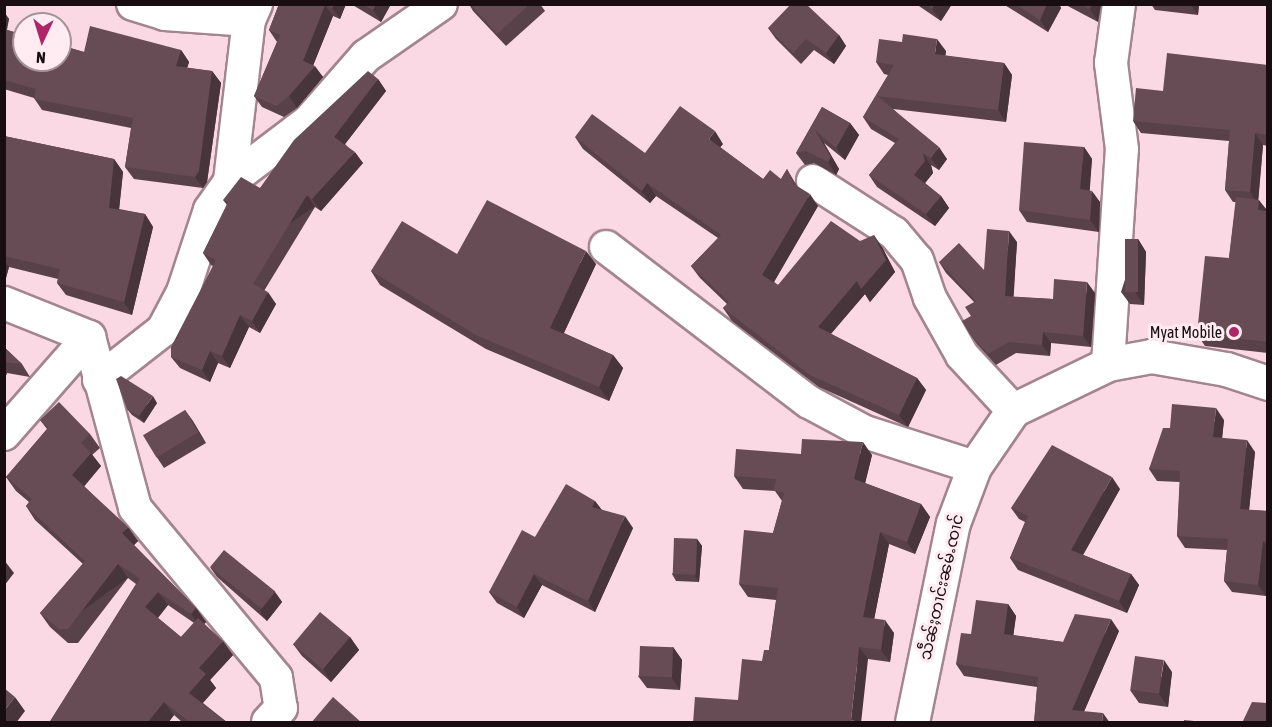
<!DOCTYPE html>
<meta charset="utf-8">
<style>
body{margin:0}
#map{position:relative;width:1272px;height:727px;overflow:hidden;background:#fad9e4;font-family:"Asap Condensed","Noto Sans Myanmar",sans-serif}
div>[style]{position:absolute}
.roads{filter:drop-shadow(2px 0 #a3858f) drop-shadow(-2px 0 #a3858f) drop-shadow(0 2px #a3858f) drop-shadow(0 -2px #a3858f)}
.minor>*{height:32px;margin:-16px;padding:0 16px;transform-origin:16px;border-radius:16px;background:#fff}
.trunk>*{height:33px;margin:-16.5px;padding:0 16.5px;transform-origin:16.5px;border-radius:16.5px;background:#fff}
.wall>*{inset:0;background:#594149}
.shaded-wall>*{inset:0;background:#48353c;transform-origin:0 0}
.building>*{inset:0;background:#674c55;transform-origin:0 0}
.dots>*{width:16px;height:16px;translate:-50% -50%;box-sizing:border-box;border:3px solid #ffebf1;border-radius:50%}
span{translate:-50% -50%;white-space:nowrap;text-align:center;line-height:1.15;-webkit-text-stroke:6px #ffebf1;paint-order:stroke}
.poi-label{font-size:16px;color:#180e11}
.right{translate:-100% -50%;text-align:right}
.street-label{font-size:16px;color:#180e11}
.frame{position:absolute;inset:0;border:6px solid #180e11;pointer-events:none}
.north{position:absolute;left:12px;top:12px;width:60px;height:60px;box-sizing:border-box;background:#ffebf1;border:2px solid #a39397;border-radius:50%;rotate:184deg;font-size:16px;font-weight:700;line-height:24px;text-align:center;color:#180e11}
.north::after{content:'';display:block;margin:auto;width:21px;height:27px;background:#af2668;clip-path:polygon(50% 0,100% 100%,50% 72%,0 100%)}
</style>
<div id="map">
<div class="roads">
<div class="minor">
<i style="left:133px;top:4px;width:34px;rotate:17deg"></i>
<i style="left:165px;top:14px;width:84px;rotate:4.1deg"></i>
<i style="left:249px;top:20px;width:17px;rotate:-66deg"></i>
<i style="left:230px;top:181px;width:162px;rotate:-83.3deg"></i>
<i style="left:813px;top:181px;width:96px;rotate:32.7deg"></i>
<i style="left:894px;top:233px;width:35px;rotate:50deg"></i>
<i style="left:917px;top:260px;width:40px;rotate:71.1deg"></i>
<i style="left:930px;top:298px;width:65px;rotate:60.7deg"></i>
<i style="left:962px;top:355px;width:75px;rotate:47.2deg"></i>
<i style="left:606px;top:247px;width:255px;rotate:37.4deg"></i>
<i style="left:809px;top:402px;width:64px;rotate:28.2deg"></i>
<i style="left:865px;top:432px;width:114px;rotate:17.8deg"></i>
<i style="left:4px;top:303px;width:92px;rotate:21.8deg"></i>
<i style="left:89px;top:337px;width:177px;rotate:74.9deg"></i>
<i style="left:135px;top:508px;width:221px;rotate:50.3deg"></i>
<i style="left:276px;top:678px;width:30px;rotate:81deg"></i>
<i style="left:281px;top:708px;width:19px;rotate:133deg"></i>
<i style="left:1108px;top:364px;width:215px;rotate:-86.3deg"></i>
<i style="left:1122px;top:149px;width:87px;rotate:-97.3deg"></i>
<i style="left:1111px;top:63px;width:60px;rotate:-82.3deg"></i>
<i style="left:99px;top:380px;width:81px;rotate:-38deg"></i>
<i style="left:163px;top:330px;width:43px;rotate:-62.2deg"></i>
<i style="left:183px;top:292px;width:86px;rotate:-71.8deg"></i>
<i style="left:210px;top:210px;width:35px;rotate:-55deg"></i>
<i style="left:230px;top:181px;width:99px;rotate:-37.2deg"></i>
<i style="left:309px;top:121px;width:86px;rotate:-48.8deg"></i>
<i style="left:366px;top:56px;width:91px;rotate:-34.7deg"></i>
<i style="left:4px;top:434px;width:129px;rotate:-48.8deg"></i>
</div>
<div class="trunk">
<i style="left:912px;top:722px;width:203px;rotate:-78.4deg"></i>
<i style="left:953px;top:523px;width:60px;rotate:-69.4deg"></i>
<i style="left:974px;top:467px;width:69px;rotate:-55.6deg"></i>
<i style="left:1013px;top:410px;width:106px;rotate:-25.8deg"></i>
<i style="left:1108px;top:364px;width:44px;rotate:-10.5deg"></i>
<i style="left:1151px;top:356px;width:76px;rotate:9.8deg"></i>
<i style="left:1226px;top:369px;width:44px;rotate:18.4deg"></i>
</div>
</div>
<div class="wall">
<i style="clip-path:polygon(279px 4px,346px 4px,340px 19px,333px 16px,313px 65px,323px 77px,297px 108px,284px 117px,262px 107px,254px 96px,277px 42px,269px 30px)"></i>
<i style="clip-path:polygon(351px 4px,391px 4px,381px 22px)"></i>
<i style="clip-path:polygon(469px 4px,540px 4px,545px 11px,506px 46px,473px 11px)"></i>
<i style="clip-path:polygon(916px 4px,952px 4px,941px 21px)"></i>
<i style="clip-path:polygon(1003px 4px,1059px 4px,1061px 8px,1048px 32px)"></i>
<i style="clip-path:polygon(1064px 4px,1101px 4px,1098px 22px)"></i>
<i style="clip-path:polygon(1151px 4px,1199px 4px,1198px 15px,1155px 10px)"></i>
<i style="clip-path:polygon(4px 12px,9px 19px,7px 30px,84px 52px,181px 50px,189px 62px,187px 68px,212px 71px,221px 83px,207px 182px,203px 188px,134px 179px,125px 167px,131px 128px,42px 110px,34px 98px,4px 89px)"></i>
<i style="clip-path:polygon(768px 28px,839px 35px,846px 46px,834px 64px,814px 50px,801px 64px,776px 39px)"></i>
<i style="clip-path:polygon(946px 51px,945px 56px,1004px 63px,1012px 75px,1006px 122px,893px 109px,947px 159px,939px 170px,931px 165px,933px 173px,925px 183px,941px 196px,949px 208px,935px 226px,877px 187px,869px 175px,895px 143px,871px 129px,863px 117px,888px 75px,884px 74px,876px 62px)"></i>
<i style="clip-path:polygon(1268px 65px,1268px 146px,1263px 145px,1258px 200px,1268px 211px,1268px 353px,1205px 346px,1197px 334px,1229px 258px,1236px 202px,1233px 202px,1225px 190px,1229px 141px,1141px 133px,1133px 121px,1163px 91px)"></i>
<i style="clip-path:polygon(378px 79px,386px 91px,345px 144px,363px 163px,321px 211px,315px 207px,264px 291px,276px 304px,260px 333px,249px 327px,230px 368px,218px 363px,210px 382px,180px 368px,171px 357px,213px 266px,211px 265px,203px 253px,227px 205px,223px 200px,260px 188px)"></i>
<i style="clip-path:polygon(822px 107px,850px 123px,859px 135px,845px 160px,824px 143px,839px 169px,836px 175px,814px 163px,805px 165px,796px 153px)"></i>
<i style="clip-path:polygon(4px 136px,114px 159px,123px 172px,119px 209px,145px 214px,153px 227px,132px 315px,66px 295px,57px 283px,58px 279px,9px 267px,4px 285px)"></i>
<i style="clip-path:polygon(575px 137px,645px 153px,723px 144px,720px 147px,763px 179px,781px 179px,787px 169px,797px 186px,818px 206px,774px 282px,778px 285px,860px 241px,882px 247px,895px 272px,870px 302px,865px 294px,831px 334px,917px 378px,926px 390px,908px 427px,819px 387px,732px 321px,723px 308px,727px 304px,700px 278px,691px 266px,718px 238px,656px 196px,650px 203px,583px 149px)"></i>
<i style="clip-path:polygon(1084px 147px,1092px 159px,1089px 190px,1100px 202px,1099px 232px,1027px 222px,1019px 210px)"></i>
<i style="clip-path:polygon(1138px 239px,1146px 252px,1144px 305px,1130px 304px,1121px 292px)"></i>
<i style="clip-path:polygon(1017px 242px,1013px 297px,1053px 299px,1095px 293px,1091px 347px,1051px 343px,1050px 356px,1016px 353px,996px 365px,977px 344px,969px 333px,971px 316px,974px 302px,946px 273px,939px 262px,984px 270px)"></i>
<i style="clip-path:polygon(457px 254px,596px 264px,564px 333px,613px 355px,623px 368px,609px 401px,486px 349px,380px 285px,371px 271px)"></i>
<i style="clip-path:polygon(4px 347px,22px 364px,30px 377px,7px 373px,4px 380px)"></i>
<i style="clip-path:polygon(157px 403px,144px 423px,132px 415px,127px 409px)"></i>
<i style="clip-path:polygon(185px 410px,206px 443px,164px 468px,156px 456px)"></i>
<i style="clip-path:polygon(evenodd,40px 420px,90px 434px,100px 448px,92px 455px,101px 466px,84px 486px,138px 541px,134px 545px,196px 608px,206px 622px,204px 624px,233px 655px,210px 680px,216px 688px,203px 703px,228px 723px,183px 723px,174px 715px,168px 723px,49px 723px,136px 584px,128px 578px,78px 643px,68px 643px,50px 627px,40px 613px,83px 564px,35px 520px,26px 506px,29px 502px,16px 491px,6px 477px,47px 429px,40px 420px,168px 605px,194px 623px,181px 637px,158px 618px,168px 605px)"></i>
<i style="clip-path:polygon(1224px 420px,1222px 438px,1255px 452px,1249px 510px,1268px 511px,1268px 585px,1266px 596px,1232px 592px,1224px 581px,1227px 550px,1185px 548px,1177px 536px,1180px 482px,1157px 481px,1149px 469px,1170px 428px)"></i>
<i style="clip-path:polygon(801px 454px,872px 455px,865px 483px,921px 504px,930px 517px,915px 554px,889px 544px,874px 619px,894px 633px,890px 662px,868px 659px,738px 700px,769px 650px,776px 600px,748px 597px,739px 584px,773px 533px,782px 501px,775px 491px,743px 489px,734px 476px)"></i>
<i style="clip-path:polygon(1120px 489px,1083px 555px,1131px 574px,1139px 585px,1127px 613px,1018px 570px,1010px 558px,1025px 522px,1019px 519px,1011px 508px)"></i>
<i style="clip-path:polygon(595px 501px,602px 510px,633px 528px,595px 612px,542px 585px,524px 618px,497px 603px,489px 592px,535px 537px)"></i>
<i style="clip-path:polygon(697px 539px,702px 546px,699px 582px,676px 581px,672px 574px)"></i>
<i style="clip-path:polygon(210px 567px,275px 592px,282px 602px,267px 621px,217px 577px)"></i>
<i style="clip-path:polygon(1008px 604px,1016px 616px,1013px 635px,1063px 642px,1119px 631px,1084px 711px,1034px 723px,1037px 687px,964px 676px,956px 664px,971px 634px)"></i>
<i style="clip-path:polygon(350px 637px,359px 650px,331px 682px,302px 656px,293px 644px)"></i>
<i style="clip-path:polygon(673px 647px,682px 660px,680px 690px,647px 688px,638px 676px)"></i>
<i style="clip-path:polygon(1172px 672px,1168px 707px,1139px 703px,1130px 690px)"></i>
</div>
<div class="shaded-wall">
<i style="clip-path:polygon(334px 4px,346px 4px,340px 19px,332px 8px)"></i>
<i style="clip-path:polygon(376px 4px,391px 4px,381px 22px,373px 10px)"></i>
<i style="clip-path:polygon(935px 4px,952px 4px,941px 21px,932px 9px)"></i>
<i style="clip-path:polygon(1047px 4px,1059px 4px,1061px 8px,1048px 32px,1040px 20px)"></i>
<i style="clip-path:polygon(1091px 4px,1101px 4px,1098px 22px,1090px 9px)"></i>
<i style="clip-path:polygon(1190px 4px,1199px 4px,1198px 15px)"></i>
<i style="clip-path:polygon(325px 5px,333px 16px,311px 71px,315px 66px,323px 77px,297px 108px,289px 96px)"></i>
<i style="clip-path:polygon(4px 12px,9px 19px,4px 38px)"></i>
<i style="clip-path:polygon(839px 35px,846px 46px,834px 64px,826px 53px)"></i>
<i style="clip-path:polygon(937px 39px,946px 51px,944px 66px,935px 54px)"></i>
<i style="clip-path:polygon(181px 50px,189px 62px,184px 78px,176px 66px)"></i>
<i style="clip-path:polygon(1004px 63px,1012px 75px,1006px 122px,998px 110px)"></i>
<i style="clip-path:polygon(212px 71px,221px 83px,207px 182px,203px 188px,195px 177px)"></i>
<i style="clip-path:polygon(378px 79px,386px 91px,342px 148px,334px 137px)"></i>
<i style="clip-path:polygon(850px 123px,859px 135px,845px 160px,836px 148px)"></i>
<i style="clip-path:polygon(815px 130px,824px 143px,839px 169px,836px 175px,828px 162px)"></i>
<i style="clip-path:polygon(715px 131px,723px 144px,717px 151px,709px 139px)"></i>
<i style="clip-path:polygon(1255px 133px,1263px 145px,1258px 204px,1250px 192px)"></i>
<i style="clip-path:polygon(939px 147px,947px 159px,939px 170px,931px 158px)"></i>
<i style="clip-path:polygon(1084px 147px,1092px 159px,1089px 201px,1080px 189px)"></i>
<i style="clip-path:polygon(355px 152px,363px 163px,321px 211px,312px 199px)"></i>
<i style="clip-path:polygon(923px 153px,931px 165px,933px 173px,922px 187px,914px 175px)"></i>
<i style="clip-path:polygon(114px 159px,123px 172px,118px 220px,109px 208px)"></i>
<i style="clip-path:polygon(647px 183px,656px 196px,650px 203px,642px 191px)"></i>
<i style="clip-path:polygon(1092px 191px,1100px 202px,1099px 232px,1090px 220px)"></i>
<i style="clip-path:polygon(810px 194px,818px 206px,771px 287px,762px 275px)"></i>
<i style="left:307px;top:195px;width:14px;height:104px;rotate:56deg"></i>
<i style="clip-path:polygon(941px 196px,949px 208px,935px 226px,926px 214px)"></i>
<i style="clip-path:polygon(1259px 200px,1268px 212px,1258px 210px)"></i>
<i style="clip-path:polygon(145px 214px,153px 227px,132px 315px,124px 302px)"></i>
<i style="clip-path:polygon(1009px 231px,1017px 242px,1013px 307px,1005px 296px)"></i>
<i style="clip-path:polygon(874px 235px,882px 247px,895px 272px,870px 302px,865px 294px,826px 339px,818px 327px)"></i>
<i style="clip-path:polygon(1138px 239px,1146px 252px,1144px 305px,1135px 292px)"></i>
<i style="clip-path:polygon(586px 251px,596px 264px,560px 341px,550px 328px)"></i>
<i style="clip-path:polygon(4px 261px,9px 267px,4px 285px)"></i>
<i style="clip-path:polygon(1087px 282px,1095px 293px,1091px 347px,1083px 336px)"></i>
<i style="clip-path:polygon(268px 292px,276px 304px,260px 333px,252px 321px)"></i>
<i style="clip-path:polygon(240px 315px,249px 327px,230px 368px,222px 356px)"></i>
<i style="clip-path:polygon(1043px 332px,1051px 343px,1050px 356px,1042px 345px)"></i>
<i style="clip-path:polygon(210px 351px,218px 363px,210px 382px,202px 370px)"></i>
<i style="clip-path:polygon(613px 355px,623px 368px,609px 401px,599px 387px)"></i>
<i style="clip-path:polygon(4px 370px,7px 373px,4px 380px)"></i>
<i style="clip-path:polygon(917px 378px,926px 390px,908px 427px,899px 415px)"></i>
<i style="clip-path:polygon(153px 396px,157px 403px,144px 423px,139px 416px)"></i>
<i style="clip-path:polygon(1216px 408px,1224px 420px,1221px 448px,1213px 437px)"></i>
<i style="clip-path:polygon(185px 410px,193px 421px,206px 443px,198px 432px)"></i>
<i style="clip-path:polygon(1247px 440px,1255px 452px,1248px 520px,1240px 509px)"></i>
<i style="clip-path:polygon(863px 442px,872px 455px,863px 492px,854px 479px)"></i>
<i style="clip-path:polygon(91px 453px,101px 466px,82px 489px,72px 475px)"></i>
<i style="clip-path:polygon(1112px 477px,1120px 489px,1079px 562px,1071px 550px)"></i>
<i style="clip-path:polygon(595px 501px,603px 512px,592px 507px)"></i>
<i style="clip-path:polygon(921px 504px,930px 517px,915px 554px,907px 542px)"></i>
<i style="clip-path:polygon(625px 516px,633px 528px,595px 612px,588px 601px)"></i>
<i style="clip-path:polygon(128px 527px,138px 541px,132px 547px,122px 533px)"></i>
<i style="clip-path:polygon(880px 532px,889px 544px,872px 630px,863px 617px)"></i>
<i style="clip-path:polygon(697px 539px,702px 546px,699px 582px,695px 576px)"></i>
<i style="clip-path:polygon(1263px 541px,1268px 548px,1268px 585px,1266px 596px,1258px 585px)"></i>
<i style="clip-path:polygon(4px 560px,14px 573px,4px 586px)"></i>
<i style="left:118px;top:564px;width:17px;height:82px;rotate:54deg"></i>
<i style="clip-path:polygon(534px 574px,542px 585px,524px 618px,517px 607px)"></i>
<i style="clip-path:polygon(1131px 574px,1139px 585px,1127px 613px,1119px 601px)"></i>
<i style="clip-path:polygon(158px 592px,168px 605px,155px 621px,145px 607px)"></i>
<i style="clip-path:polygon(275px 592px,282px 602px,267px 621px,260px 611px)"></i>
<i style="clip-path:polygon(1008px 604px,1016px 616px,1012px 646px,1004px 634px)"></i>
<i style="clip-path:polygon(196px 608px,206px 622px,201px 628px,191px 614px)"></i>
<i style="clip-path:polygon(1111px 619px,1119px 631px,1080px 721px,1072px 710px)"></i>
<i style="clip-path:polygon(885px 620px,894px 633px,890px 662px,881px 650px)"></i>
<i style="clip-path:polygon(350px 637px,359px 650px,331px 682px,323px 669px)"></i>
<i style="clip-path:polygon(223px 641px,233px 655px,210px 680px,216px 688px,199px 707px,189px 693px,199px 668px)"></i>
<i style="clip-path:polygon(673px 647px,682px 660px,680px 690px,672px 678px)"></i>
<i style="clip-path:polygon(859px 647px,868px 659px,861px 723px,851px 720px)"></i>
<i style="clip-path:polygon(1164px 660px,1172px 672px,1168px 707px,1159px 694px)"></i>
<i style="clip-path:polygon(15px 697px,25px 711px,16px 723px,4px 723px,4px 711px)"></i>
<i style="clip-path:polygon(164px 702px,174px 715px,168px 723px,147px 723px)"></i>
<i style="clip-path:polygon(1103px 713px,1110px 723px,1102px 723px)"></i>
</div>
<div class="building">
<i style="clip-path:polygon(279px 4px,334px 4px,332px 8px,325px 5px,303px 61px,315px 66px,289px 96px,276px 106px,254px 96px,280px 35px,269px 30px)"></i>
<i style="clip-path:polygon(362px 4px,376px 4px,373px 10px)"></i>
<i style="clip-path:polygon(470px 4px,530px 4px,497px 34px)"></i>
<i style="clip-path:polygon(791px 4px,806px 4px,839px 35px,826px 53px,806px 39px,793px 53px,768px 28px)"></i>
<i style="clip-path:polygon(926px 4px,935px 4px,932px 9px)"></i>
<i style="clip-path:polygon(1015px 4px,1047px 4px,1040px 20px)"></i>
<i style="clip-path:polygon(1080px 4px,1091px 4px,1090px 9px)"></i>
<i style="clip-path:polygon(90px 26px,181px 50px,176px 66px,212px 71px,199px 171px,195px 177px,125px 167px,133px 118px,34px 99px,36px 89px,4px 80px,4px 29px,24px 35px,24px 60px,60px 60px,60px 45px,84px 52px)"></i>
<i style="clip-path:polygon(903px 34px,937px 39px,935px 54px,1004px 63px,998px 110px,877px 96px,939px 147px,931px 158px,923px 153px,925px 161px,914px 175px,941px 196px,926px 214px,869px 175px,899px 139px,863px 117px,894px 65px,876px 62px,879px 39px,902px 42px)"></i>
<i style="clip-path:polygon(1167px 53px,1268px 65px,1268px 135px,1255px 133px,1250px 192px,1225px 190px,1230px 130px,1133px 121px,1136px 88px,1163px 91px)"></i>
<i style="clip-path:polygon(368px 71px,378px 79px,334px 137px,355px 152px,312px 199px,307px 195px,253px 284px,268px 292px,252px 321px,240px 315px,222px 356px,210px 351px,202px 370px,171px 357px,171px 347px,216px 260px,203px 253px,228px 202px,223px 200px,241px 177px,260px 188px,294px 140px)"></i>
<i style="clip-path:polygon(680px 106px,715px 131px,709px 139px,763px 179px,770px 170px,781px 179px,787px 169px,794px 184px,810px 194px,762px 275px,778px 285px,831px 221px,860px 241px,874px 235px,886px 260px,861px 289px,857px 281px,818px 327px,917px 378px,899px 415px,810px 375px,723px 308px,729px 302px,691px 266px,721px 235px,647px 183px,642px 191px,575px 137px,592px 114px,645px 153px)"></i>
<i style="clip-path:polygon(822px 107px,850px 123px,836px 148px,815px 130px,831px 157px,828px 162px,806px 151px,796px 153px)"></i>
<i style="clip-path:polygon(4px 136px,114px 159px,109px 208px,145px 214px,124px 302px,57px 283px,60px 269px,4px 256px)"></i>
<i style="clip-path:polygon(1024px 142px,1084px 147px,1080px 189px,1092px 191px,1090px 220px,1019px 210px)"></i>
<i style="clip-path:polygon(1236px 197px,1259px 200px,1258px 210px,1268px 211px,1268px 342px,1197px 334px,1205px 256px,1229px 258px)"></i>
<i style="clip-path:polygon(487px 200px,586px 251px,550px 328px,613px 355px,599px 387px,476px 335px,371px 271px,402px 221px,457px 254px)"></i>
<i style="clip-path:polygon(987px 229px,1009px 231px,1005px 296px,1053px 299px,1054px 279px,1087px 282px,1083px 336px,1043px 332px,1042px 345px,1009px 342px,988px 354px,969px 333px,962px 321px,971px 316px,965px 307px,976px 301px,939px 262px,959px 243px,984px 270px)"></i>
<i style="left:1125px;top:239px;width:13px;height:53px"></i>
<i style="clip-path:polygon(4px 347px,22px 364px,4px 362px)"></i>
<i style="clip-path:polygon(121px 376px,153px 396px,139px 416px,127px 409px,116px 379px)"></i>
<i style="clip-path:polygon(59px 402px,90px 434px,81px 443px,91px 453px,72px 475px,128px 527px,122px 533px,196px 608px,191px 614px,158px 592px,145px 607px,181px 637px,198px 618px,223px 641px,199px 668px,206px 674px,189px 693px,228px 723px,191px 723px,164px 702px,147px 723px,49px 723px,140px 579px,118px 564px,68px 629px,59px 629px,40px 613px,85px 561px,26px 506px,32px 499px,6px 477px,48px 428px,40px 420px)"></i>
<i style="clip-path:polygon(1172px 404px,1216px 408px,1213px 437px,1247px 440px,1240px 509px,1268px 511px,1268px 542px,1263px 541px,1258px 585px,1224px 581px,1228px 539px,1177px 536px,1180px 471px,1149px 469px,1163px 428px,1170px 428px)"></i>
<i style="left:185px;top:410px;width:26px;height:49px;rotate:59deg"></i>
<i style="clip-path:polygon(802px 439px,863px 442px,854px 479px,921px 504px,907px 542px,880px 532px,863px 617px,885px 620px,881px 650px,859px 647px,851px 720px,863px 723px,693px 723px,695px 697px,738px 700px,742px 659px,762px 661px,764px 650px,769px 650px,778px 588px,739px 584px,744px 530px,773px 533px,784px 493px,774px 490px,776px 479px,734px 476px,736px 449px,801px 454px)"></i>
<i style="clip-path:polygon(1052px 445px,1112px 477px,1071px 550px,1131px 574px,1119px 601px,1010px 558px,1028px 516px,1011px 508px)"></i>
<i style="clip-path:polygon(566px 484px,595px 501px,592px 507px,625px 516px,588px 601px,534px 574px,517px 607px,489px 592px,522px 530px,535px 537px)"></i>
<i style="left:674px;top:538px;width:23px;height:36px;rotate:2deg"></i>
<i style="left:224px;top:550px;width:66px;height:22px;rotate:39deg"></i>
<i style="clip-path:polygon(976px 600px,1008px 604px,1004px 634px,1063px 642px,1075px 614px,1111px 619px,1072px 710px,1103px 713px,1102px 723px,1034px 723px,1038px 677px,956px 664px,961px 633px,971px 634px)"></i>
<i style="left:320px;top:612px;width:39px;height:42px;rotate:40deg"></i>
<i style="left:640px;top:646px;width:33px;height:30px;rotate:2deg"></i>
<i style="left:1135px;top:656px;width:29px;height:34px;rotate:8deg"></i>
<i style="clip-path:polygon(4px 688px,15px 697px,4px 711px)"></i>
<i style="clip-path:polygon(333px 697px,362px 723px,311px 723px)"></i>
<i style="clip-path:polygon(1252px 702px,1268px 703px,1268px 723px,1242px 723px)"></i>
<i style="clip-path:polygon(1184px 720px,1215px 723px,1184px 723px)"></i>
</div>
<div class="dots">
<i style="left:1234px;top:332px;background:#af2668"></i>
</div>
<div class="poi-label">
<span class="right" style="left:1222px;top:332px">Myat Mobile</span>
</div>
<div class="street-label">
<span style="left:941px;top:587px;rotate:-77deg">သဵၼ်ႈတၢင်းၼမ်ႉၸၢင်</span>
</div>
<div class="frame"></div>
<div class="north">N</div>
</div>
